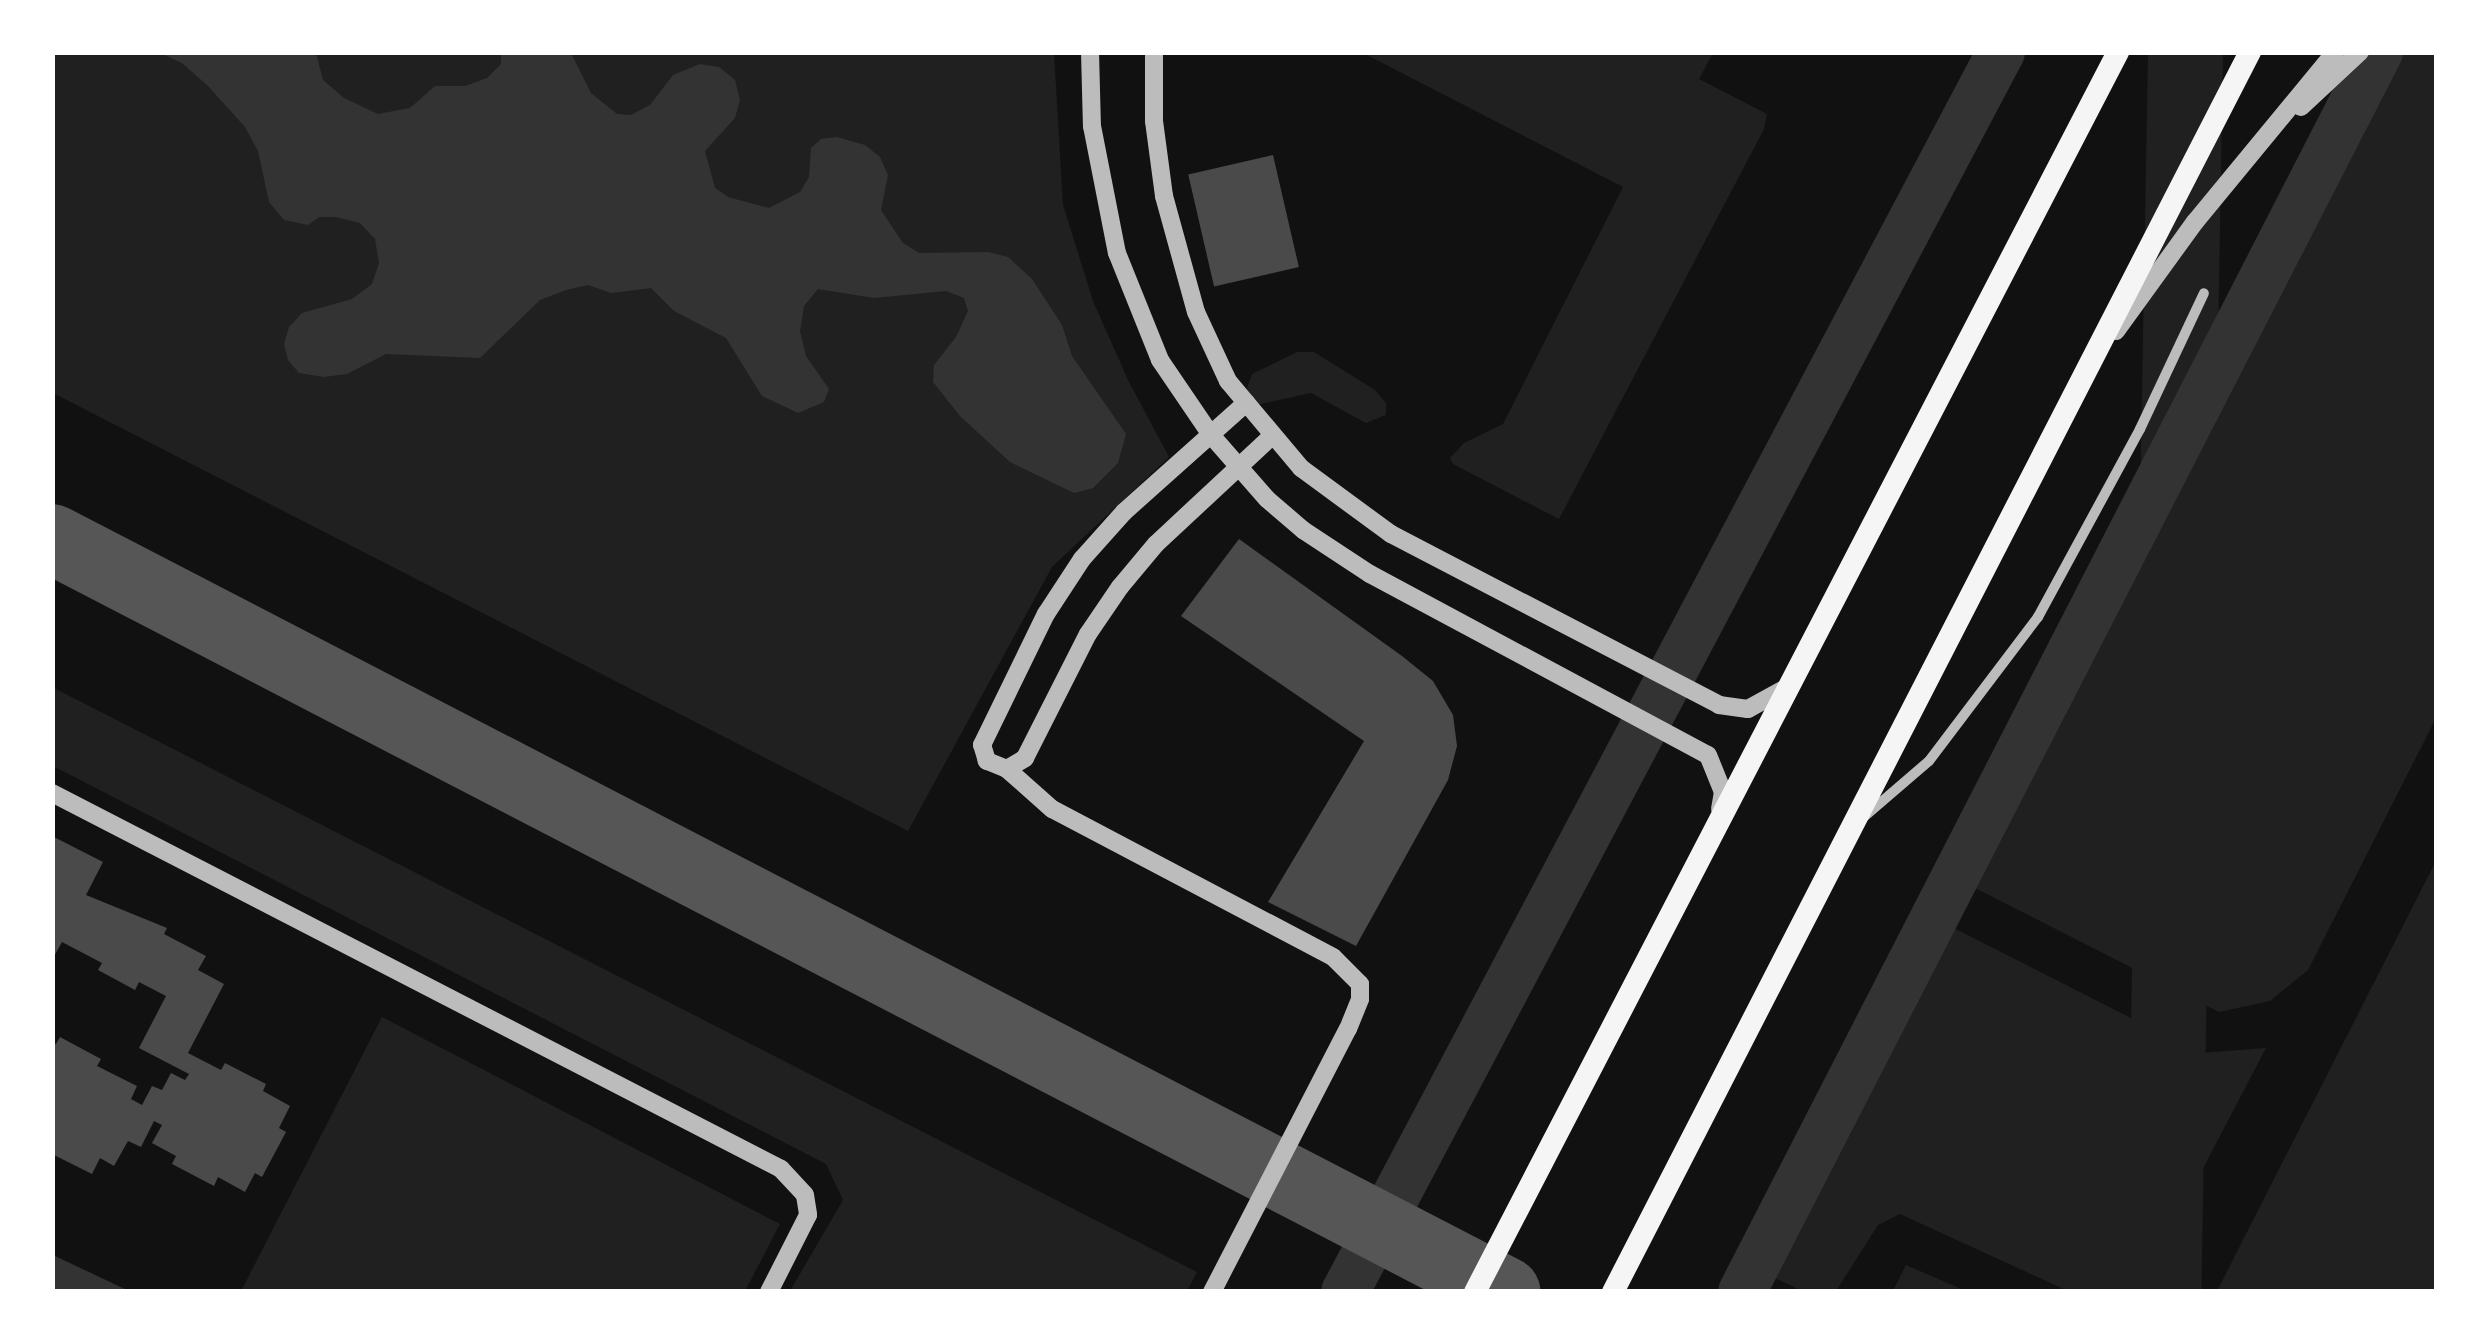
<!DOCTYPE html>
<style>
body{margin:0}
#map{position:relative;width:2489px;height:1344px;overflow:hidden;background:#111;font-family:Manrope,sans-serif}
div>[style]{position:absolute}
.green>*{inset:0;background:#202020;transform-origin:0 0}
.water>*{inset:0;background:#333}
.river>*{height:48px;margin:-24px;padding:0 24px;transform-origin:24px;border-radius:24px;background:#333}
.taxiway>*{height:70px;margin:-35px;padding:0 35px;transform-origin:35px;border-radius:35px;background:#565656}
.building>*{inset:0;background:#4a4a4a;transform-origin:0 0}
.minor>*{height:10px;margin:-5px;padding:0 5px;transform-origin:5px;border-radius:5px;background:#bcbcbc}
.tertiary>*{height:18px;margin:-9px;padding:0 9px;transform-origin:9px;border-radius:9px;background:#bcbcbc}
.primary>*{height:22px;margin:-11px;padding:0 11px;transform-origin:11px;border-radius:11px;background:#f5f5f5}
span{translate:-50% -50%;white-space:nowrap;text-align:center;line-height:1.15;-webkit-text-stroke:8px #fff;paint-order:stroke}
.frame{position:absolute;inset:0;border:55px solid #fff;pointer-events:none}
</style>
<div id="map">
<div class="green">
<i style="left:2148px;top:52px;width:75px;height:1394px;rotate:1deg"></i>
<i style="clip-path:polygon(52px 53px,1054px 53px,1063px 205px,1093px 301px,1129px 382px,1169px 457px,1052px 567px,908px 831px,53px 393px)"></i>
<i style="clip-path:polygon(1363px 53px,1713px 53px,1699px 79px,1767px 114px,1764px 129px,1559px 519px,1453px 464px,1450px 458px,1464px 443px,1503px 424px,1623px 187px)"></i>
<i style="clip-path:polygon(2398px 53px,2436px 53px,2436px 718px,2308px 970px,2270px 1001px,2219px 1012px,1973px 887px,1975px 875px)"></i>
<i style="clip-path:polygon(1297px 352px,1314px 352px,1375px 390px,1386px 403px,1386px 415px,1366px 423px,1311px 393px,1256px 405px,1247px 388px,1252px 374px)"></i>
<i style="clip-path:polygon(52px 687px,1197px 1272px,1187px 1291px,790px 1291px,843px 1200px,826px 1164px,53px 766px)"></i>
<i style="clip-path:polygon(2436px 861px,2436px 1291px,2217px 1291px)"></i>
<i style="clip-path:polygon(1930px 916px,2200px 1053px,2266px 1048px,2139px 1291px,2068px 1291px,1900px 1214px,1878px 1225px,1836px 1291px,1802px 1291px,1744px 1263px)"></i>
<i style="clip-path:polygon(382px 1017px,780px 1224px,745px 1291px,241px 1291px)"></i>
<i style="clip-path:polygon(1906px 1265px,1966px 1291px,1893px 1291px)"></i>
</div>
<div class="water">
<i style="clip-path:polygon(160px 53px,316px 53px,323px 80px,344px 98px,378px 114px,410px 108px,435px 86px,465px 86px,487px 78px,501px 64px,501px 53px,571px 53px,591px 93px,617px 114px,631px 115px,650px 105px,673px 75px,700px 64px,719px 67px,735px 80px,740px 100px,735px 118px,705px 151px,715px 188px,728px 197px,769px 208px,800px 192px,809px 177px,811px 148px,821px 139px,837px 137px,865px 145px,880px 157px,888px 175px,881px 210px,903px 243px,919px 253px,988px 252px,1008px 257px,1032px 279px,1062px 325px,1072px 356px,1126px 434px,1118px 463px,1093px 488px,1074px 493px,1010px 462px,960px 416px,933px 382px,934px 365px,956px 337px,968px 311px,964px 298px,946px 291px,874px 298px,818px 289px,804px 306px,800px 331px,806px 356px,829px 389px,824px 402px,798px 413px,762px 396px,726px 338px,674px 311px,651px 288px,611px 293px,588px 285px,566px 290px,540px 300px,480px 358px,386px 354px,347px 374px,324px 377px,299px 373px,288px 360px,284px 344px,289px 327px,302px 313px,352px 299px,372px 284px,379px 263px,375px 239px,360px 223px,336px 217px,319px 217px,308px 225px,284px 220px,269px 202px,258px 151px,245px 127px,208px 86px,182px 63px)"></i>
<i style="clip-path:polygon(53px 1255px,129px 1291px,53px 1291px)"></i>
</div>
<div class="river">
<i style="left:1345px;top:1292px;width:1403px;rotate:-62.12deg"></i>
<i style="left:1742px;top:1292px;width:1394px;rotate:-62.81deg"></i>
</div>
<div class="taxiway">
<i style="left:52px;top:539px;width:1637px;rotate:27.39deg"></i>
</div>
<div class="building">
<i style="left:1273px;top:155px;width:115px;height:87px;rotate:77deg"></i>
<i style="clip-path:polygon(1239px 539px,1402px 656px,1433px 681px,1453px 715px,1457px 746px,1448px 780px,1356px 946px,1268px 902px,1364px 741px,1181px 616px)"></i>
<i style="clip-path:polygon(52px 836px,103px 862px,86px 895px,167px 928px,164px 934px,206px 956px,198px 970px,224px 984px,188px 1053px,221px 1070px,225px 1063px,266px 1084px,263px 1091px,290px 1106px,279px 1128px,286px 1132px,262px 1177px,255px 1173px,245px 1192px,218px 1177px,214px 1186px,172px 1164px,176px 1156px,152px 1143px,162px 1125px,154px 1121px,141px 1147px,128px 1141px,114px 1166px,100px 1158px,92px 1174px,52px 1154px,52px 1043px,56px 1044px,60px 1037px,101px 1059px,97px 1066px,137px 1086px,131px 1099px,142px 1105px,152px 1086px,162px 1090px,171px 1073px,185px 1080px,189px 1074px,139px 1048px,166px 996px,139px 982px,135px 990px,98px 970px,102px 963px,62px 942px,52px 960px)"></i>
</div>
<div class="minor">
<i style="left:1865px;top:816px;width:84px;rotate:-40.7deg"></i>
<i style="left:1929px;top:761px;width:181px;rotate:-52.9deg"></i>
<i style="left:2038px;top:617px;width:214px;rotate:-61.5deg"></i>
<i style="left:2140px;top:429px;width:150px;rotate:-64.8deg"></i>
</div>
<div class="tertiary">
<i style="left:1090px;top:52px;width:74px;rotate:88.5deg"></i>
<i style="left:1092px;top:126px;width:129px;rotate:78.9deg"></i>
<i style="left:1117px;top:253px;width:115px;rotate:68.1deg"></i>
<i style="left:1160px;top:360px;width:91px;rotate:55.8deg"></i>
<i style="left:1211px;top:435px;width:85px;rotate:48.8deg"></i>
<i style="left:1267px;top:499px;width:48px;rotate:40.7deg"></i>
<i style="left:1303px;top:530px;width:80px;rotate:33.3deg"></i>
<i style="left:1370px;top:574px;width:383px;rotate:28.2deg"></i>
<i style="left:1708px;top:755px;width:40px;rotate:68deg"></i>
<i style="left:1723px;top:792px;width:17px;rotate:100deg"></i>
<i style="left:1154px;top:52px;width:69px;rotate:90deg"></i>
<i style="left:1154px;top:121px;width:76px;rotate:82.4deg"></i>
<i style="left:1164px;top:196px;width:120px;rotate:74.6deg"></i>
<i style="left:1196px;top:312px;width:76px;rotate:65.1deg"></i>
<i style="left:1228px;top:381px;width:114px;rotate:50deg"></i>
<i style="left:1301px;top:468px;width:112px;rotate:36.3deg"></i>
<i style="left:1391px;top:534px;width:370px;rotate:27.5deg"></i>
<i style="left:1719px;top:705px;width:29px;rotate:8deg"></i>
<i style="left:1748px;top:709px;width:43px;rotate:-28.9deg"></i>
<i style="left:2301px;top:107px;width:81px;rotate:-43deg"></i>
<i style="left:2116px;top:331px;width:135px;rotate:-54.1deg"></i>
<i style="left:2195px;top:222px;width:220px;rotate:-50.5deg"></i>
<i style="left:1007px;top:769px;width:21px;rotate:-31deg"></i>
<i style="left:1025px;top:758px;width:139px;rotate:-63.1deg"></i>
<i style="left:1088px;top:634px;width:57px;rotate:-55.8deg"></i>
<i style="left:1120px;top:587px;width:56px;rotate:-50.1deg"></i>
<i style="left:1156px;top:544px;width:158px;rotate:-43deg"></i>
<i style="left:52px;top:793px;width:820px;rotate:27.28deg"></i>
<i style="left:781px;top:1169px;width:35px;rotate:47deg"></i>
<i style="left:805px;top:1195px;width:20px;rotate:81deg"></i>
<i style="left:808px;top:1215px;width:86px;rotate:116.9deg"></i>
<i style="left:1212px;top:1292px;width:296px;rotate:-62.7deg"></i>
<i style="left:1348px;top:1029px;width:32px;rotate:-68deg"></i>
<i style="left:1360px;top:999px;width:15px;rotate:-90deg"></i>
<i style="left:1360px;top:984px;width:38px;rotate:-135deg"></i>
<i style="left:1333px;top:957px;width:318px;rotate:-152.2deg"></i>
<i style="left:1052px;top:809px;width:60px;rotate:-138.4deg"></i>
<i style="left:1007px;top:769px;width:22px;rotate:-158deg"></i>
<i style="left:987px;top:761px;width:17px;rotate:-107deg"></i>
<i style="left:982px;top:745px;width:146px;rotate:-64deg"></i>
<i style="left:1046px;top:614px;width:66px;rotate:-56.8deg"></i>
<i style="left:1082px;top:559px;width:63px;rotate:-48.2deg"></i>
<i style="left:1124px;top:512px;width:164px;rotate:-41.8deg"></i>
</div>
<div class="primary">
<i style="left:1475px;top:1292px;width:1397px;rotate:-62.59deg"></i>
<i style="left:1613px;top:1292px;width:1394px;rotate:-62.81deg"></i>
</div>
<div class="frame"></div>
</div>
